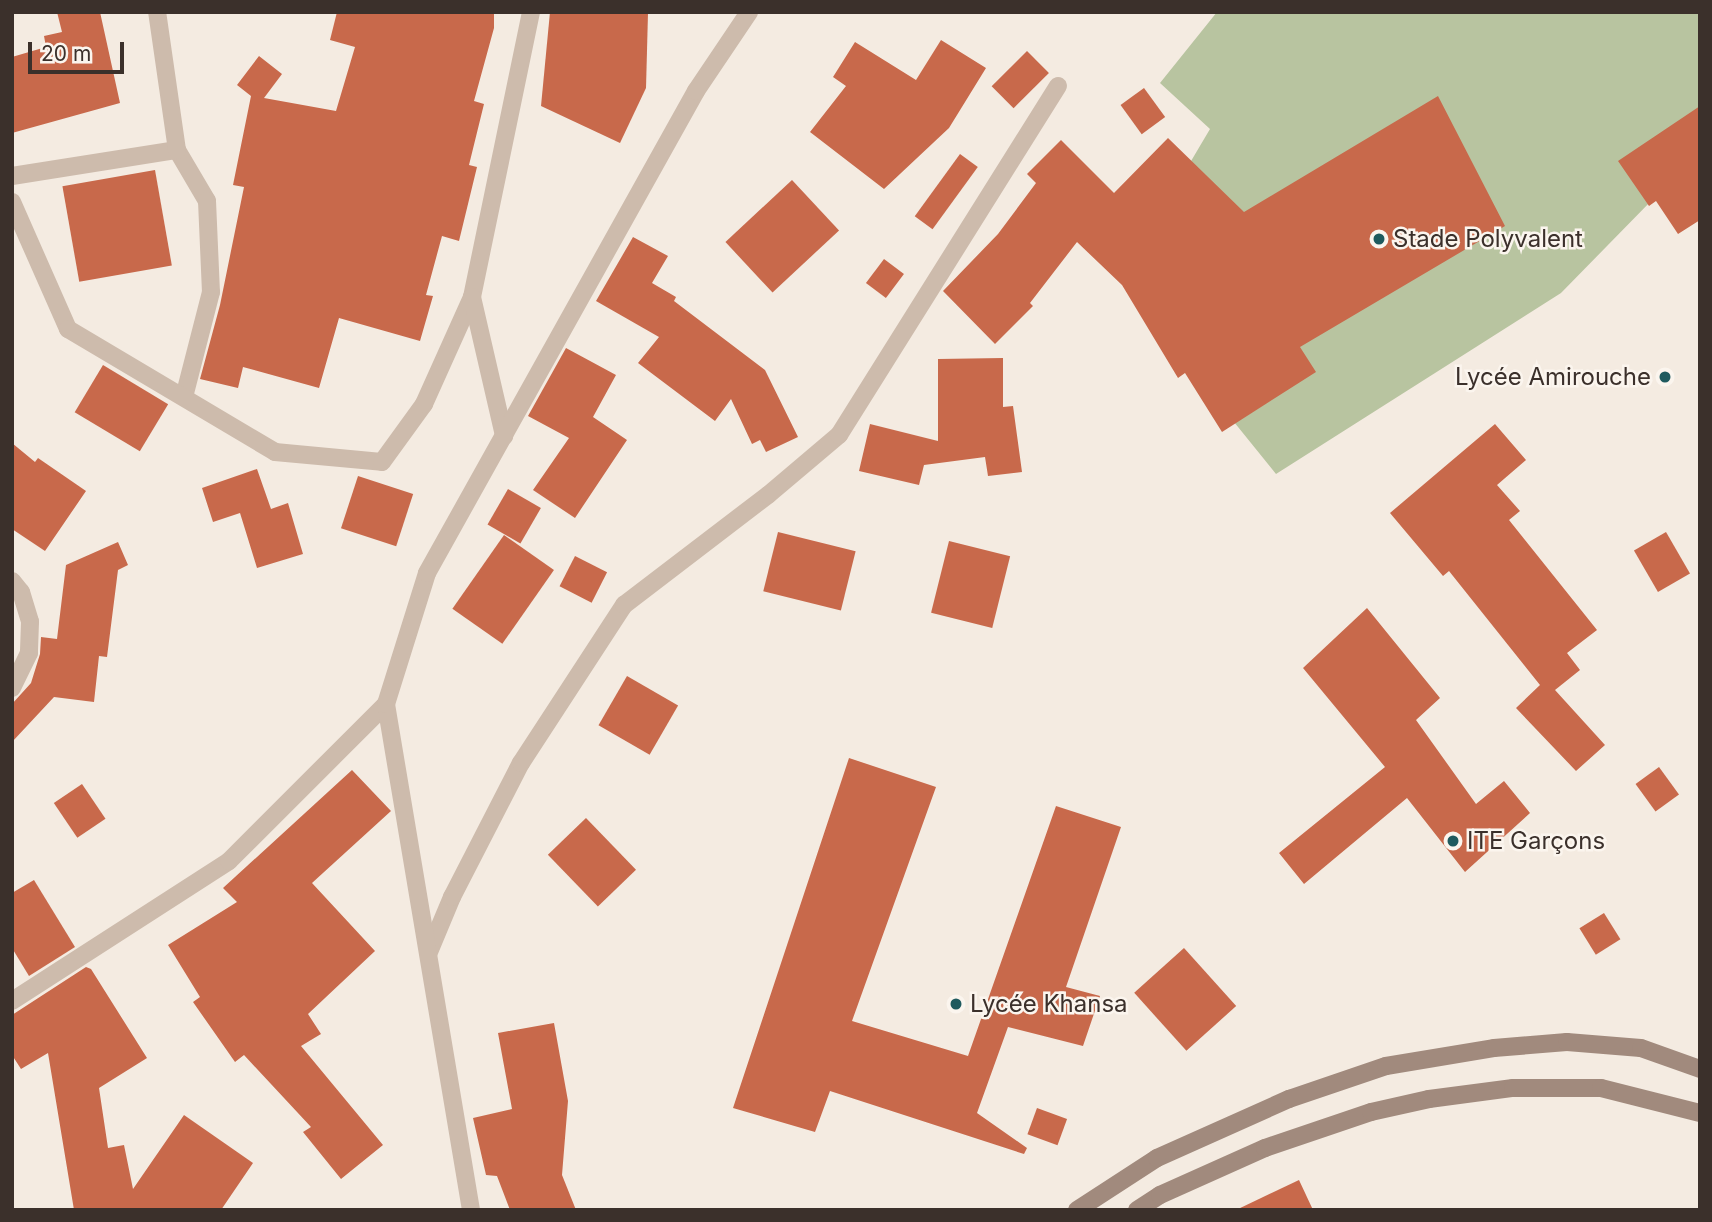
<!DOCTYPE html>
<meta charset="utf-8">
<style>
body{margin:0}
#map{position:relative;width:1712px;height:1222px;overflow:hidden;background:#f4ebe1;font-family:Inter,sans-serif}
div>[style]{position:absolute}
.green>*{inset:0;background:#b8c4a0}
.building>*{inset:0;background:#c8694b;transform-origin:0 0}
.minor>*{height:18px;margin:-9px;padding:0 9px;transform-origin:9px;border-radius:9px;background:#cdbbac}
.secondary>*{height:18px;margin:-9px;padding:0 9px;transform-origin:9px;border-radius:9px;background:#a18a7d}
.dots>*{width:19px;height:19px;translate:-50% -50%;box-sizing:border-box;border:4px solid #fbf5ee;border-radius:50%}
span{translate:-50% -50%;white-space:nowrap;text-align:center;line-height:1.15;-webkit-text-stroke:5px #fbf5ee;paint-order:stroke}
.poi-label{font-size:24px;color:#3b302b}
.left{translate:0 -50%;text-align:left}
.right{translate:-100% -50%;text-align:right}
.frame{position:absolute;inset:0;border:14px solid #3b302b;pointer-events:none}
.scale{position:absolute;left:28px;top:42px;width:96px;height:32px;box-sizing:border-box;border:4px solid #3b302b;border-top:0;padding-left:9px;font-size:21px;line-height:24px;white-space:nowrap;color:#3b302b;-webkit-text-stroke:5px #fbf5ee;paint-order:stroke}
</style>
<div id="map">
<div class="green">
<i style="clip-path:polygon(1217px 12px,1700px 12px,1700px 167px,1654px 198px,1561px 293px,1276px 474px,1120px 281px,1210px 129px,1160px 83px)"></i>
</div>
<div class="building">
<i style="clip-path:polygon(57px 12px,100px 12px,120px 103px,12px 133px,12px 57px,46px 47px,44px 36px,62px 32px)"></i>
<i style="clip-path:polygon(337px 12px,494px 12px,494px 28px,474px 101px,484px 104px,469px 165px,477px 167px,459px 241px,442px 236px,426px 295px,433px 296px,420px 341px,339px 318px,319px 388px,243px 367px,238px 388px,200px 379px,220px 305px,244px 187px,233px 185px,251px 96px,237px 85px,259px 56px,282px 74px,264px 98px,336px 111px,355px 47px,330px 40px)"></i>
<i style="clip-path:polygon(550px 12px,648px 13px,646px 88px,620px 143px,541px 106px)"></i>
<i style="clip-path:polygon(941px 40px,986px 68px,949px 128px,884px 189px,810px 132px,846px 86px,833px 77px,855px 42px,916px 80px)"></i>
<i style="left:1027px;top:51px;width:31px;height:50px;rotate:45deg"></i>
<i style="left:1144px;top:88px;width:36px;height:29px;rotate:54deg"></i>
<i style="clip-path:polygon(1438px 96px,1505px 226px,1300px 347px,1316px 372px,1222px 432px,1185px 373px,1178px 378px,1122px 285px,1077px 242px,1030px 303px,1033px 306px,995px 344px,943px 291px,998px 234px,1036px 183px,1027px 174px,1061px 140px,1114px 193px,1168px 138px,1244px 212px)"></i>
<i style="clip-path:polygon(1700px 106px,1700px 220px,1678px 234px,1656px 201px,1649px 206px,1618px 161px)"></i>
<i style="left:960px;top:154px;width:22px;height:77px;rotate:36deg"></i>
<i style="left:155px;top:170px;width:97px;height:94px;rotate:80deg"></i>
<i style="left:792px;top:180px;width:69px;height:91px;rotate:47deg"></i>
<i style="clip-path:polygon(633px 237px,668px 256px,652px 283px,676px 297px,674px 301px,765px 370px,798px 437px,766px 452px,760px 440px,752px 444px,731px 399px,715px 421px,638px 363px,659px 337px,596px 301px)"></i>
<i style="left:884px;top:259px;width:25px;height:30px;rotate:37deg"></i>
<i style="clip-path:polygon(566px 348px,616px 375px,593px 417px,627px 440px,575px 518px,533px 490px,569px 438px,528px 416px)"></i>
<i style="clip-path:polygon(1003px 358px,1003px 407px,1013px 406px,1022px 472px,988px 476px,985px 457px,924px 465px,919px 485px,859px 471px,870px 424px,938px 441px,938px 359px)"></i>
<i style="left:103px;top:365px;width:76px;height:55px;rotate:31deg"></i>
<i style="clip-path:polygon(1495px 424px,1526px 460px,1497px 485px,1520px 511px,1509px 520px,1597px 630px,1567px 653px,1580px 670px,1555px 690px,1605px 745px,1576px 771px,1516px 708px,1540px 685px,1449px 571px,1443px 576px,1390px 513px)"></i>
<i style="clip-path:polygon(12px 443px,35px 462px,38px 458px,86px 491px,45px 551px,12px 529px)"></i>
<i style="clip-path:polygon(257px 469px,271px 509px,288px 503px,303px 554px,257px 568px,240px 513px,213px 522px,202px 488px)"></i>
<i style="left:358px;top:476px;width:58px;height:55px;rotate:18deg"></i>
<i style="left:508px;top:489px;width:38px;height:41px;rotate:30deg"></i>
<i style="left:778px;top:532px;width:80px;height:61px;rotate:14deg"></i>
<i style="left:1666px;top:532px;width:48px;height:37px;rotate:60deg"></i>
<i style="left:504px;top:535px;width:61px;height:90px;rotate:35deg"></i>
<i style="left:949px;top:541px;width:63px;height:74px;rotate:14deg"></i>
<i style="clip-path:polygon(118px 542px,128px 565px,118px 570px,107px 657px,99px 656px,94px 702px,54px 697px,12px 742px,12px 704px,31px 683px,40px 654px,41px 637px,57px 639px,66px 565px)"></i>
<i style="left:575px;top:556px;width:36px;height:34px;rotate:27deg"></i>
<i style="clip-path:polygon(1367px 608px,1440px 698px,1416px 720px,1476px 804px,1504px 781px,1530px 813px,1465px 872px,1407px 798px,1304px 884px,1279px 853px,1385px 767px,1303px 668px)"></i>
<i style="left:627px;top:676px;width:59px;height:57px;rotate:30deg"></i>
<i style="clip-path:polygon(849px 758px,936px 787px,852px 1021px,968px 1056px,1056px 806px,1121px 827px,1066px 987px,1100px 996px,1083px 1046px,1008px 1027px,977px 1113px,1027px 1148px,1024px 1154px,830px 1091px,815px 1132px,733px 1108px)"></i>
<i style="left:1659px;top:767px;width:34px;height:29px;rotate:54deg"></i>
<i style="clip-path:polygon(352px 770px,391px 811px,312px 883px,375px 951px,308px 1014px,321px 1034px,301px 1046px,383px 1145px,341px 1179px,303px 1132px,311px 1127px,244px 1055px,235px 1062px,193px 1002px,200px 997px,168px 945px,237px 902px,223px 888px)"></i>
<i style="left:82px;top:784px;width:42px;height:34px;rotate:56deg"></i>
<i style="left:586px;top:818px;width:72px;height:53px;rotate:46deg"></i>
<i style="clip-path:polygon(34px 880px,75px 947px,29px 976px,12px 948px,12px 893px)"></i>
<i style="left:1604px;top:913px;width:31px;height:29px;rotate:58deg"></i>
<i style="left:1184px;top:948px;width:78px;height:67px;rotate:48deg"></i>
<i style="clip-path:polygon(86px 967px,91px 969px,147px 1058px,99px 1088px,108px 1148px,124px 1145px,133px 1189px,184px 1115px,253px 1163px,221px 1210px,74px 1210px,48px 1053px,21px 1069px,12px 1055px,12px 1015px)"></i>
<i style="clip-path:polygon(554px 1023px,568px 1101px,562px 1175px,576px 1210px,510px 1210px,497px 1176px,486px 1175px,473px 1118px,512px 1109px,498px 1033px)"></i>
<i style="left:1037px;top:1108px;width:32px;height:28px;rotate:20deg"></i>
<i style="clip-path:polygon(1299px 1180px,1313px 1210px,1236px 1210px)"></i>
</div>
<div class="minor">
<i style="left:177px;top:150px;width:59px;rotate:59.5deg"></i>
<i style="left:207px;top:201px;width:91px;rotate:87.5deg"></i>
<i style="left:211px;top:292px;width:108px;rotate:104.4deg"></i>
<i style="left:12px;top:176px;width:167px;rotate:-9deg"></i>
<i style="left:177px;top:150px;width:139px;rotate:-98.2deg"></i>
<i style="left:12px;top:202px;width:139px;rotate:66.2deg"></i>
<i style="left:68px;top:329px;width:241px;rotate:30.7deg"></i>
<i style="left:275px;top:452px;width:107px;rotate:5.3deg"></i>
<i style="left:382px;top:462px;width:72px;rotate:-54.1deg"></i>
<i style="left:424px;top:404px;width:117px;rotate:-65.8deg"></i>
<i style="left:472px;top:297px;width:291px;rotate:-78.3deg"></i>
<i style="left:472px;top:297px;width:143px;rotate:77deg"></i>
<i style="left:12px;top:581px;width:14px;rotate:51deg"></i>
<i style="left:21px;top:592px;width:31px;rotate:73deg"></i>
<i style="left:30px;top:622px;width:31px;rotate:92deg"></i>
<i style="left:29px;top:653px;width:39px;rotate:116deg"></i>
<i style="left:429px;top:952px;width:60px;rotate:-67.3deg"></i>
<i style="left:452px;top:897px;width:151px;rotate:-62.8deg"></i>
<i style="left:521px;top:763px;width:189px;rotate:-56.9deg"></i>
<i style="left:624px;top:605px;width:181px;rotate:-37.4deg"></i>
<i style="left:768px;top:495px;width:93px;rotate:-40.2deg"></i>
<i style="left:839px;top:435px;width:412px;rotate:-57.9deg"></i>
<i style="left:12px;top:1001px;width:258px;rotate:-32.8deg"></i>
<i style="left:229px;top:861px;width:222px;rotate:-45deg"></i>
<i style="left:471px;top:1210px;width:513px;rotate:-99.54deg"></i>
<i style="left:386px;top:704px;width:137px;rotate:-72.6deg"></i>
<i style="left:427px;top:573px;width:552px;rotate:-60.83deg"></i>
<i style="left:696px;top:91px;width:95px;rotate:-56.1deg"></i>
</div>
<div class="secondary">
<i style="left:1077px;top:1210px;width:95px;rotate:-33deg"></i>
<i style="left:1157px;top:1158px;width:145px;rotate:-24.1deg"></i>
<i style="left:1289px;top:1099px;width:102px;rotate:-18.8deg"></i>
<i style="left:1386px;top:1066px;width:109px;rotate:-9.5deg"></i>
<i style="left:1494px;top:1048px;width:73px;rotate:-4.7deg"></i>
<i style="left:1567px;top:1042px;width:74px;rotate:4.6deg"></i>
<i style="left:1641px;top:1048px;width:63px;rotate:19.6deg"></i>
<i style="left:1137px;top:1210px;width:27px;rotate:-33deg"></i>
<i style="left:1160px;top:1195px;width:115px;rotate:-24.1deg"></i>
<i style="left:1265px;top:1148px;width:112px;rotate:-18.8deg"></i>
<i style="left:1371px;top:1112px;width:59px;rotate:-12.6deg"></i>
<i style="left:1429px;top:1099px;width:85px;rotate:-7.5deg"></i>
<i style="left:1513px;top:1088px;width:88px"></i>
<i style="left:1601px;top:1088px;width:102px;rotate:14.2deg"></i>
</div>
<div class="dots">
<i style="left:1379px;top:239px;background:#1f5a5e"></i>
<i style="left:1665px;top:377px;background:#1f5a5e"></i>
<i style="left:1453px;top:841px;background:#1f5a5e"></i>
<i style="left:956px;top:1004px;background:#1f5a5e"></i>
</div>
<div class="poi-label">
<span class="left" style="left:1393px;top:239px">Stade Polyvalent</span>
<span class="right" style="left:1651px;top:377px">Lycée Amirouche</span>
<span class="left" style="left:1467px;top:841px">ITE Garçons</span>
<span class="left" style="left:970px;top:1004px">Lycée Khansa</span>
</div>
<div class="frame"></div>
<div class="scale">20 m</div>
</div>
